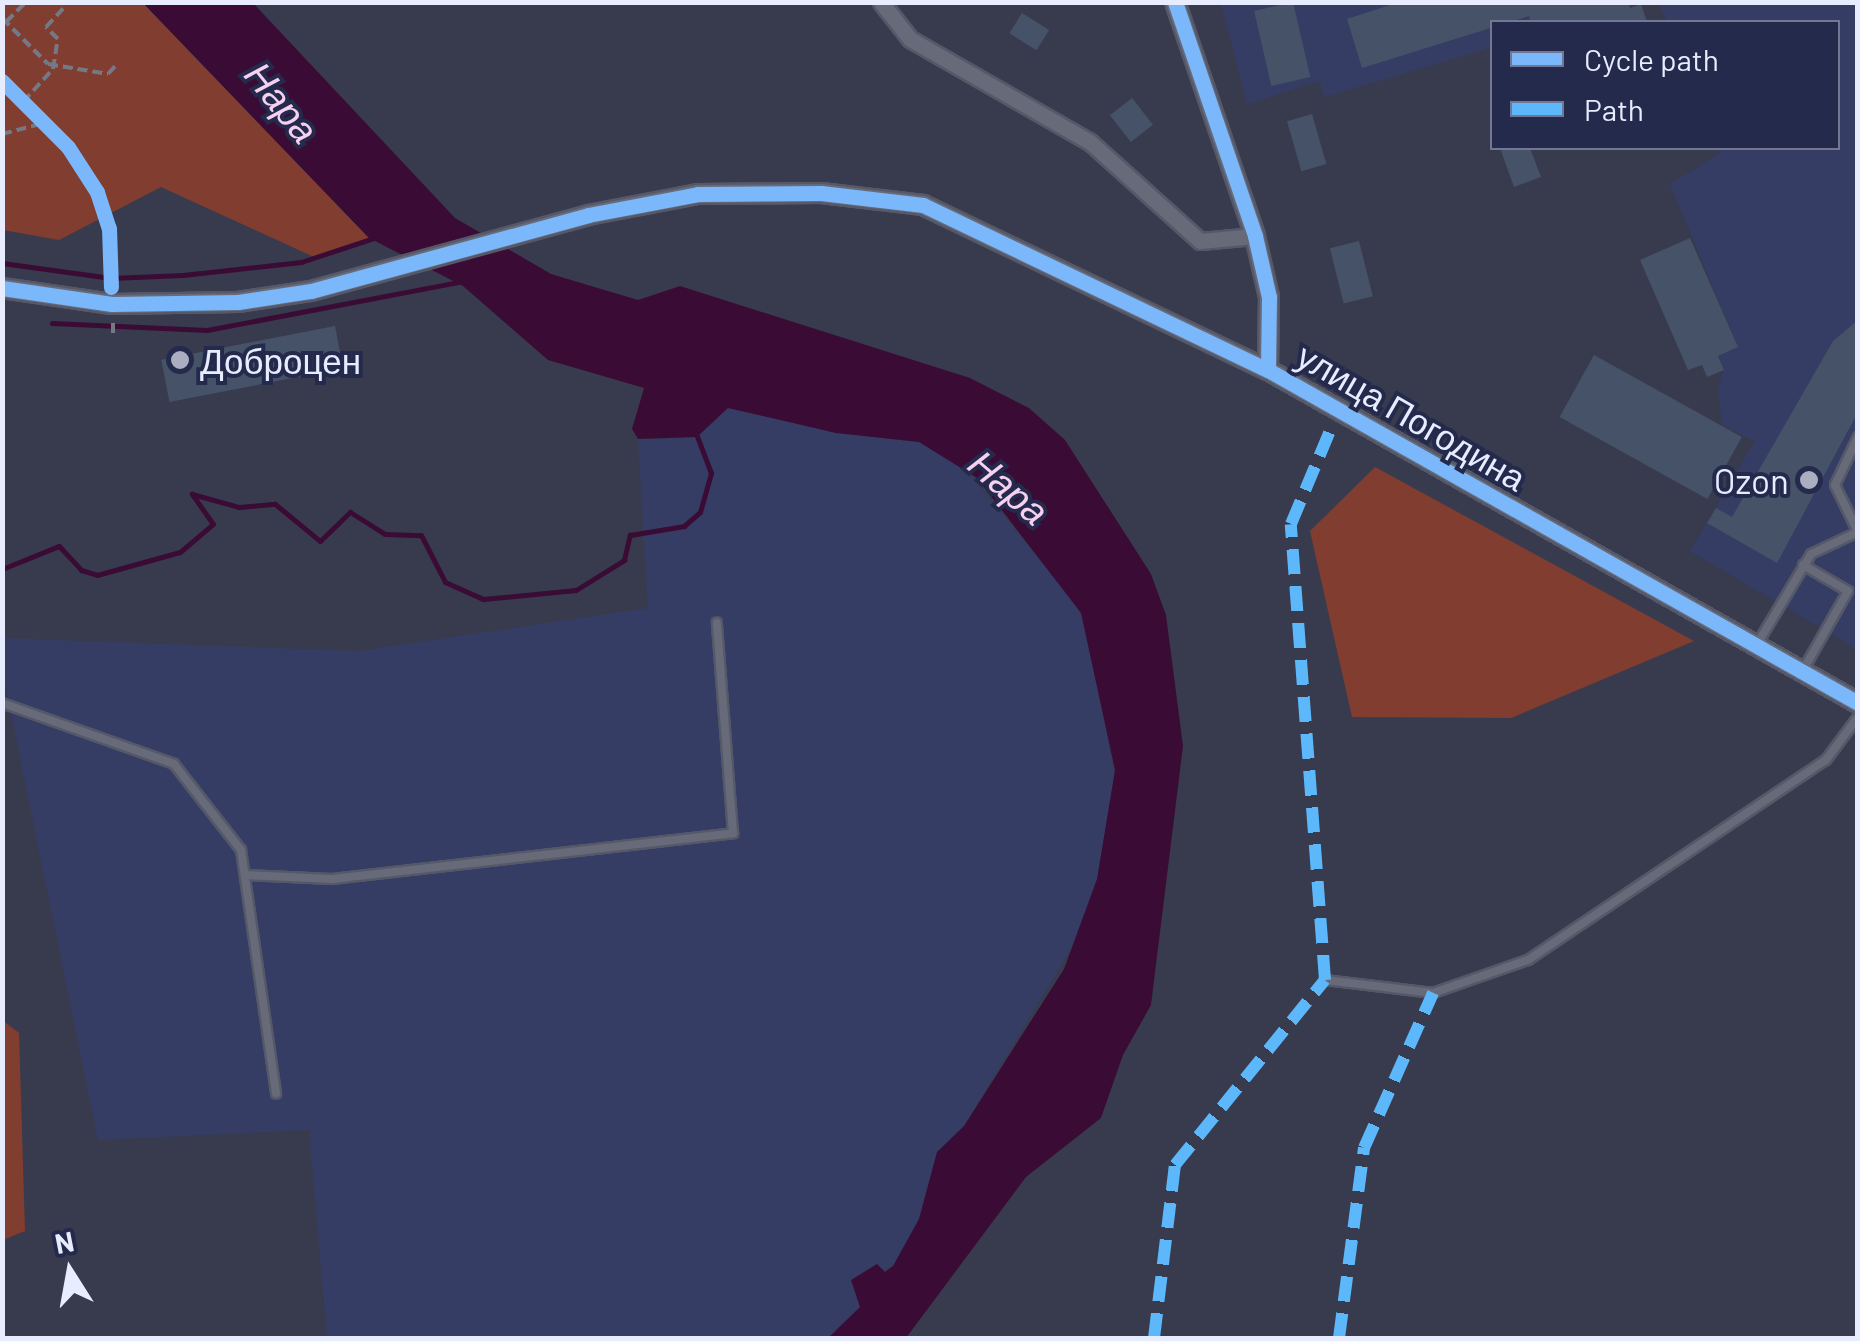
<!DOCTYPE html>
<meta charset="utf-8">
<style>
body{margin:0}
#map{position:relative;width:1860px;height:1341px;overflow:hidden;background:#383b4e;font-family:Barlow,sans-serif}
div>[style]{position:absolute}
.built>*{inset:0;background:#353d64}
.green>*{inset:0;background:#813d2f}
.water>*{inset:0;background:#3a0c35}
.stream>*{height:5px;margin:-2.5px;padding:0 2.5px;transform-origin:2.5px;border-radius:2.5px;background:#3a0c35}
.building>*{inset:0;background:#465267;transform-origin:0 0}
.path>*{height:4px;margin-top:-2px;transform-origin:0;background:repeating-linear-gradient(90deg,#757885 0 10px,transparent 0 15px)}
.roads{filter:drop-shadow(2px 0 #555868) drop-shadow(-2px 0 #555868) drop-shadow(0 2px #555868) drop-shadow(0 -2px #555868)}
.service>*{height:8px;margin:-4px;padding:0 4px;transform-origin:4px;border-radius:4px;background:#676a78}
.minor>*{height:15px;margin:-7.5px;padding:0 7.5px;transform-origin:7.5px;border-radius:7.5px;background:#676a78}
.tertiary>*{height:18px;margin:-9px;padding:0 9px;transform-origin:9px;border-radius:9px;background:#676a78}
.quiet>*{height:12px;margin-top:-6px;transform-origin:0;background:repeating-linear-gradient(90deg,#5cb8fa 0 25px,transparent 0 37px)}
.cycleway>*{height:15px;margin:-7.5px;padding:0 7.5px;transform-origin:7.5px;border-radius:7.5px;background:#7ab7fb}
.dots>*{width:28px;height:28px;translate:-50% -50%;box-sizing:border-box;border:5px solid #242a4c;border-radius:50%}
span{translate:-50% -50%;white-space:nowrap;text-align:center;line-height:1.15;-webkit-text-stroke:8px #242a4c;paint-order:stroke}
.poi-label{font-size:35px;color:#e7ecfe}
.left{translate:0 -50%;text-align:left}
.right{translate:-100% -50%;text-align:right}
.street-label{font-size:35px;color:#e7ecfe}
.water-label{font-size:38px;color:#f8d0ef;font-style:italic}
.frame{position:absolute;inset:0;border:5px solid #e7ecfe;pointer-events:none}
.legend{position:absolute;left:1490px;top:20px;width:350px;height:130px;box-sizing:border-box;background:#242a4c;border:2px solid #727893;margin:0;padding:12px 18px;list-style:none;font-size:30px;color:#e7ecfe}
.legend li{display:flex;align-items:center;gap:20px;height:50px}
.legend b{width:50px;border:2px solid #727893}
.north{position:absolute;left:20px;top:1221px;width:100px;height:100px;-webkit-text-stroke:8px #242a4c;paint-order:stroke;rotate:349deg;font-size:28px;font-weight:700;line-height:40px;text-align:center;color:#e7ecfe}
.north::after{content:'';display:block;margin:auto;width:35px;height:45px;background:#e7ecfe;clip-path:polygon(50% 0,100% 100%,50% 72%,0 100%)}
</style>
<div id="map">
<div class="built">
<i style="clip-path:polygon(1221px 3px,1628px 3px,1568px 22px,1492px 22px,1492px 47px,1325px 97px,1319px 81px,1247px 104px)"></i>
<i style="clip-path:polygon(1659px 3px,1857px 3px,1857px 649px,1690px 551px,1755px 441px,1722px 425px,1718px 386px,1724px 370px,1718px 356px,1738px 347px,1670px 184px,1720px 154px,1718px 148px,1838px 148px,1838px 22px,1667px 22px)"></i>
<i style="clip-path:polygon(727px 408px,836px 433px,919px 442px,960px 462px,1075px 603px,1091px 638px,1115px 781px,1097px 879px,1079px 935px,964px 1126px,937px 1152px,919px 1219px,893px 1266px,851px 1280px,860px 1307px,840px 1333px,828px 1338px,327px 1338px,309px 1130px,98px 1140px,3px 674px,2px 638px,358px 651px,648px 608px,638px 439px,685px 438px)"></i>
</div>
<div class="green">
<i style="clip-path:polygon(2px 3px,143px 3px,369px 238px,314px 257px,161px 187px,59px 240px,3px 230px)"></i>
<i style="clip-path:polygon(1375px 467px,1694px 641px,1511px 718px,1352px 717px,1310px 531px)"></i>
<i style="clip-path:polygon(2px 1020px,19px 1033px,25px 1231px,3px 1240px)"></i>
</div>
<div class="water">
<i style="clip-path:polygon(143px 3px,253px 3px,455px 218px,551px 274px,638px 300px,680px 286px,970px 378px,1029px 408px,1065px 440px,1151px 574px,1166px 615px,1183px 746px,1151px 1005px,1123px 1055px,1101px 1118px,1026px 1177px,906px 1338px,828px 1338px,860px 1307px,851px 1280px,877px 1264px,885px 1272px,893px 1266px,919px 1219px,937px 1152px,964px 1126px,1064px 969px,1097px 879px,1115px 770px,1081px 613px,977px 478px,919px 442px,836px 433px,728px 408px,697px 437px,638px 439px,632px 429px,644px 388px,548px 360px,463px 286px,369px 238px)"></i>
</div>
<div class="stream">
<i style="left:2px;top:263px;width:110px;rotate:7.8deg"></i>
<i style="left:111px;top:278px;width:72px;rotate:-2.4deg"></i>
<i style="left:183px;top:275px;width:119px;rotate:-6.3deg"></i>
<i style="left:301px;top:262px;width:77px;rotate:-18.2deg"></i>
<i style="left:52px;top:323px;width:155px;rotate:2.6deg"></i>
<i style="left:207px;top:330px;width:262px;rotate:-10.8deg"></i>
<i style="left:2px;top:569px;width:61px;rotate:-22deg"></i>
<i style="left:59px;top:546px;width:33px;rotate:47deg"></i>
<i style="left:81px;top:570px;width:17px;rotate:17deg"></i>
<i style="left:97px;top:575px;width:86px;rotate:-15.5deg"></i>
<i style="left:180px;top:552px;width:43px;rotate:-40.3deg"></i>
<i style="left:213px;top:524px;width:37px;rotate:-125deg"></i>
<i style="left:192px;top:494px;width:49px;rotate:15.5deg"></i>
<i style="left:239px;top:507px;width:36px;rotate:-5deg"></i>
<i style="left:275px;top:504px;width:58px;rotate:39.4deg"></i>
<i style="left:320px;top:541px;width:42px;rotate:-44deg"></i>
<i style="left:350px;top:512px;width:41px;rotate:32.2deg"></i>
<i style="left:385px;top:534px;width:36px;rotate:2deg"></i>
<i style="left:421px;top:535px;width:53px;rotate:62.9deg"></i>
<i style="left:445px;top:582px;width:42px;rotate:24.1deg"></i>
<i style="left:483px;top:599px;width:93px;rotate:-5.5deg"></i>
<i style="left:576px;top:590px;width:57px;rotate:-32deg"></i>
<i style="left:624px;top:560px;width:26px;rotate:-77deg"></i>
<i style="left:630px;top:535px;width:55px;rotate:-9.5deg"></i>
<i style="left:684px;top:526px;width:21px;rotate:-41deg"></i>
<i style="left:700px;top:512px;width:41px;rotate:-74.2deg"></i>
<i style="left:711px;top:473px;width:45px;rotate:-110.9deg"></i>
</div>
<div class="building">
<i style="left:1293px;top:2px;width:77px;height:40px;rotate:77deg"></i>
<i style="clip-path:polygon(1399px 2px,1629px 2px,1630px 8px,1641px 4px,1647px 22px,1530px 22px,1529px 16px,1362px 68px,1347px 19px)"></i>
<i style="left:1022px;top:13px;width:32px;height:24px;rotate:32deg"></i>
<i style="left:1132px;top:98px;width:34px;height:28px;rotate:52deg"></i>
<i style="left:1312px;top:114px;width:52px;height:26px;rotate:74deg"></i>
<i style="clip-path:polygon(1500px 148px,1530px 148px,1541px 177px,1514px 187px)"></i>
<i style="clip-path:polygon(1690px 238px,1738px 347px,1718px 356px,1724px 370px,1707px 377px,1702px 365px,1688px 370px,1640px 260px)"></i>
<i style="left:1359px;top:241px;width:57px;height:30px;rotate:76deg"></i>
<i style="clip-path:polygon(1858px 320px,1858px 412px,1777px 563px,1707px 523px,1716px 508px,1732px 517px,1833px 341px)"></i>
<i style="left:335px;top:326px;width:43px;height:177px;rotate:79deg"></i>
<i style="left:1594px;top:355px;width:169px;height:71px;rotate:29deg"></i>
</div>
<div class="path">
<i style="left:2px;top:18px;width:65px;rotate:45deg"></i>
<i style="left:48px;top:64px;width:61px;rotate:9.5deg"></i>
<i style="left:108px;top:74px;width:12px;rotate:-48deg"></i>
<i style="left:6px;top:22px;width:28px;rotate:-45deg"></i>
<i style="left:2px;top:92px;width:8px;rotate:-40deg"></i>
<i style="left:23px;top:102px;width:45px;rotate:-47.7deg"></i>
<i style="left:53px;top:69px;width:30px;rotate:-81deg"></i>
<i style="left:58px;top:39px;width:17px;rotate:-135deg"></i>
<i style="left:46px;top:27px;width:26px;rotate:-47deg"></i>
<i style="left:2px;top:134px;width:43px;rotate:-14.7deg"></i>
<i style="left:113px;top:323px;width:12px;rotate:90deg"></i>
</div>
<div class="roads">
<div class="service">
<i style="left:1858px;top:437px;width:53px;rotate:115.6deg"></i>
<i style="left:1835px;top:485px;width:52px;rotate:63.9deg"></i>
<i style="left:1756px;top:646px;width:107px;rotate:-59.1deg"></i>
<i style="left:1811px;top:554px;width:52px;rotate:-25.1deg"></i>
<i style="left:1802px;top:672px;width:93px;rotate:-60.4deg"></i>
<i style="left:1848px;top:591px;width:52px;rotate:-150deg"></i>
<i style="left:2px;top:703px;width:182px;rotate:19.5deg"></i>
<i style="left:174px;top:764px;width:109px;rotate:52.1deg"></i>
<i style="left:241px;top:850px;width:246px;rotate:81.8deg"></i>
<i style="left:245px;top:875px;width:87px;rotate:2.6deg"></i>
<i style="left:332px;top:879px;width:404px;rotate:-6.5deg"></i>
<i style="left:733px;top:833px;width:211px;rotate:-94.4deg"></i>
<i style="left:1325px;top:980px;width:109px;rotate:6.9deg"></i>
<i style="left:1433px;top:993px;width:101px;rotate:-19.2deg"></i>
<i style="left:1528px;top:960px;width:359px;rotate:-33.9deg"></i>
<i style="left:1826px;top:760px;width:54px;rotate:-53.3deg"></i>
</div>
<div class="minor">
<i style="left:881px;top:2px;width:47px;rotate:51.9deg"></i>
<i style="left:910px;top:39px;width:207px;rotate:29.8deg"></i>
<i style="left:1090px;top:142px;width:148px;rotate:42deg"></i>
<i style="left:1200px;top:241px;width:55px;rotate:-5.2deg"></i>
</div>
<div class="tertiary">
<i style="left:1175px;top:2px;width:247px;rotate:71.1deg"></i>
<i style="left:1255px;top:236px;width:63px;rotate:77.1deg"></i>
<i style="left:1269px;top:297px;width:73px;rotate:90.8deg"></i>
<i style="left:1268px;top:370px;width:677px;rotate:29.44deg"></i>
<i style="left:2px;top:288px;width:111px;rotate:8.3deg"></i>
<i style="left:112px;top:304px;width:126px;rotate:-0.9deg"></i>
<i style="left:238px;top:302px;width:74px;rotate:-8.6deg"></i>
<i style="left:311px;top:291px;width:287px;rotate:-15.3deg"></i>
<i style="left:588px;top:215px;width:112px;rotate:-10.8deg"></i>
<i style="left:698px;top:194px;width:123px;rotate:-0.5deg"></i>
<i style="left:821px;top:193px;width:103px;rotate:6.7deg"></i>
<i style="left:923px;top:205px;width:382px;rotate:25.6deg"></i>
</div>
</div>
<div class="quiet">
<i style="left:1154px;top:1338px;width:174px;rotate:-83.1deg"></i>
<i style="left:1175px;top:1165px;width:238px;rotate:-51deg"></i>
<i style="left:1325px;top:980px;width:457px;rotate:-94.3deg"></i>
<i style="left:1291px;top:524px;width:106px;rotate:-67.3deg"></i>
<i style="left:1339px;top:1338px;width:192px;rotate:-82.5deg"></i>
<i style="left:1364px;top:1148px;width:170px;rotate:-66deg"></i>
</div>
<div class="cycleway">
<i style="left:1175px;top:2px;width:247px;rotate:71.1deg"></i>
<i style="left:1255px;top:236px;width:63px;rotate:77.1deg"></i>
<i style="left:1269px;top:297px;width:73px;rotate:90.8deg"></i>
<i style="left:1268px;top:370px;width:677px;rotate:29.44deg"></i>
<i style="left:2px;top:81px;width:93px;rotate:45deg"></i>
<i style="left:68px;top:147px;width:54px;rotate:57.2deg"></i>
<i style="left:97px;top:192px;width:38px;rotate:72deg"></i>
<i style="left:109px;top:228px;width:59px;rotate:88.1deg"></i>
<i style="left:2px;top:288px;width:111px;rotate:8.3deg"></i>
<i style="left:112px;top:304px;width:126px;rotate:-0.9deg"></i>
<i style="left:238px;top:302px;width:74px;rotate:-8.6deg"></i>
<i style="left:311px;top:291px;width:287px;rotate:-15.3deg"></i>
<i style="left:588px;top:215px;width:112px;rotate:-10.8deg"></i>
<i style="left:698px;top:194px;width:123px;rotate:-0.5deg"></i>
<i style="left:821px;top:193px;width:103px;rotate:6.7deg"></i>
<i style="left:923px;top:205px;width:382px;rotate:25.6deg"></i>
</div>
<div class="dots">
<i style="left:180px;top:360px;background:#aaaec0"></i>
<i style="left:1809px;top:480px;background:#aaaec0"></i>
</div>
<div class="poi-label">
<span class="left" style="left:200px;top:360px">Доброцен</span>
<span class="right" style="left:1789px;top:480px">Ozon</span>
</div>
<div class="street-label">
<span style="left:1412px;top:416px;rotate:30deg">улица Погодина</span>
</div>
<div class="water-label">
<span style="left:282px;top:102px;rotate:51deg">Нара</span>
<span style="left:1009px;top:487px;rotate:41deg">Нара</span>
</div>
<div class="frame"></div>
<ul class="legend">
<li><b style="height:12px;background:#7ab7fb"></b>Cycle path</li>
<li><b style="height:12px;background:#5cb8fa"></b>Path</li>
</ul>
<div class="north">N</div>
</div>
